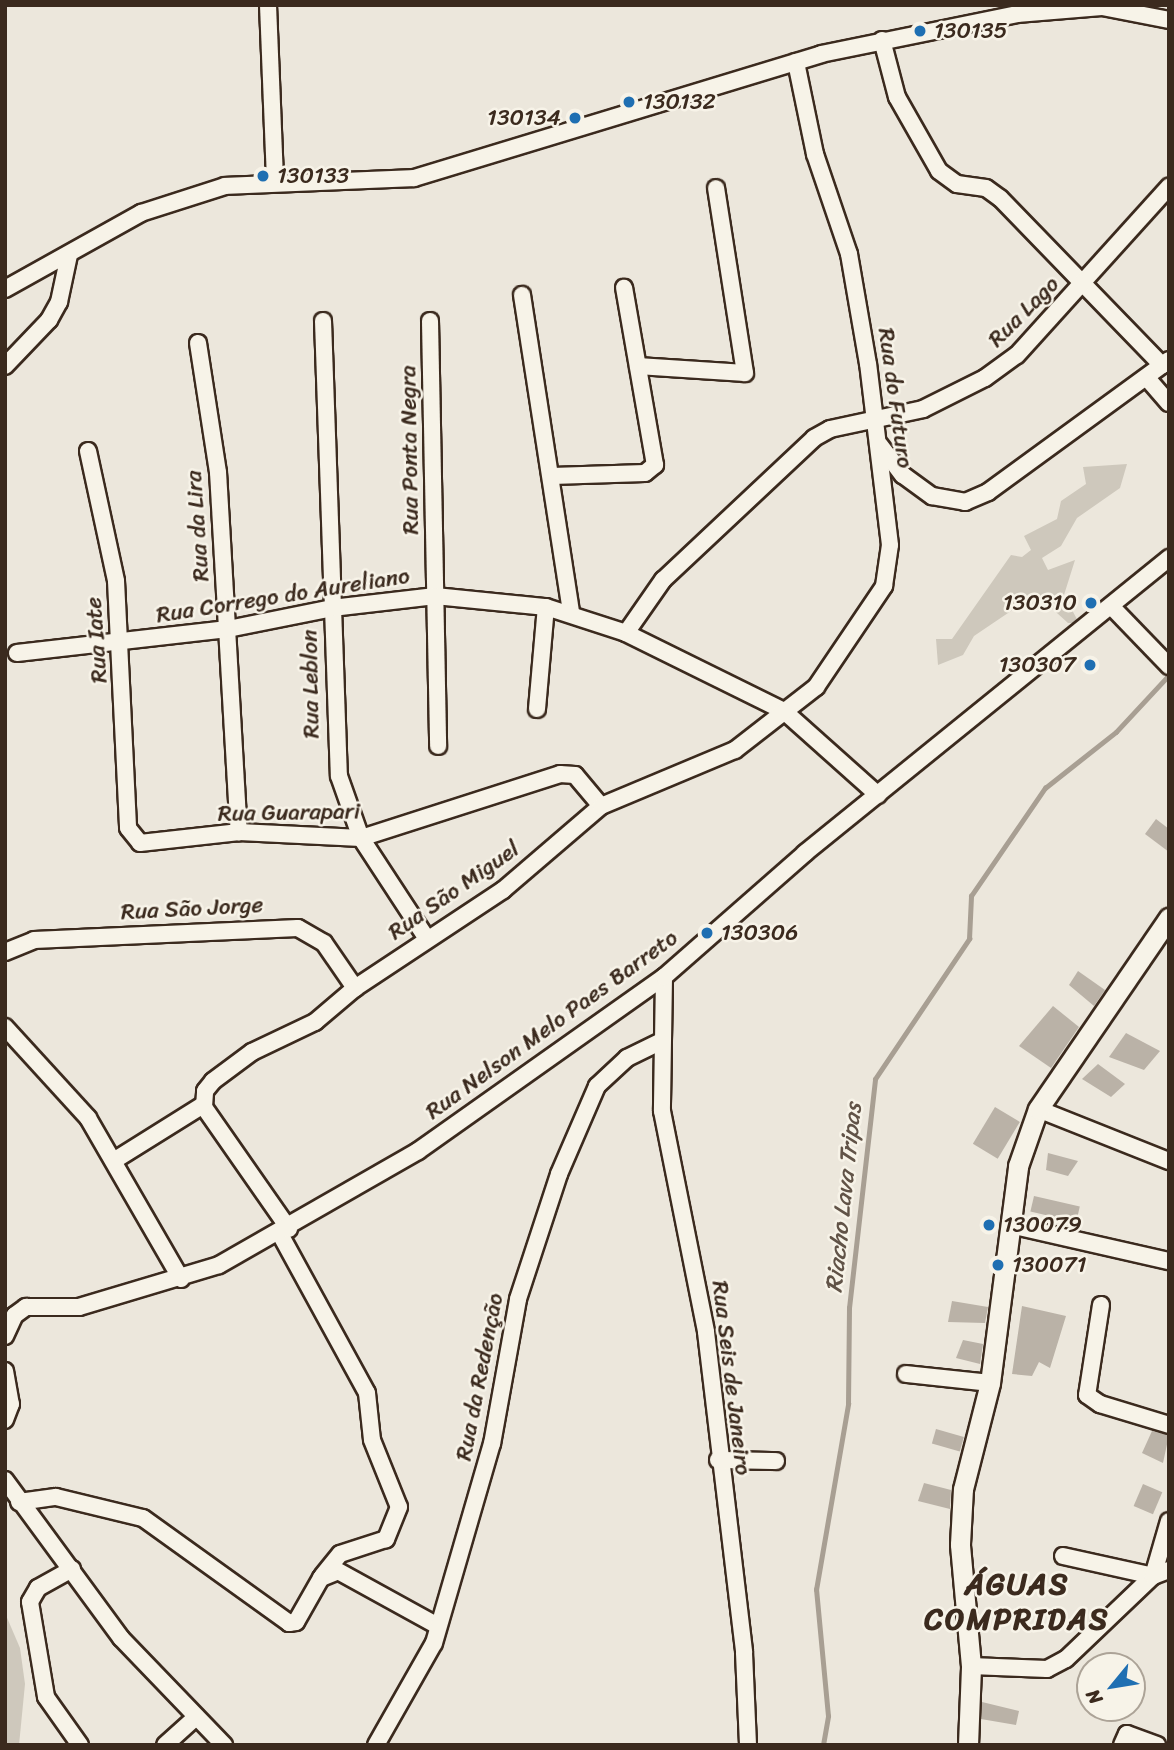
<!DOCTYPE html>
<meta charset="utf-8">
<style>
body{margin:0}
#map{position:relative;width:1174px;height:1750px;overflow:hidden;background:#ece7dc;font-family:Sriracha,sans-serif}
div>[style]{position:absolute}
.green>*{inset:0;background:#cec8bc}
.stream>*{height:4.5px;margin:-2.25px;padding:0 2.25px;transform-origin:2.25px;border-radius:2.25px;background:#a89f93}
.building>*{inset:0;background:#bab2a7;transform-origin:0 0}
.roads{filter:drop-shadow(2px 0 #3b2a1e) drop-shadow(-2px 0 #3b2a1e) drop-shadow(0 2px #3b2a1e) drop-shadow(0 -2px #3b2a1e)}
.minor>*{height:16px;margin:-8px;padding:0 8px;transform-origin:8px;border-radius:8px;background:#f7f3e8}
.major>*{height:19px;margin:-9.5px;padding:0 9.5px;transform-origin:9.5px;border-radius:9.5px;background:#f7f3e8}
.dots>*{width:19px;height:19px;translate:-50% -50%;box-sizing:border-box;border:4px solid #f7f3e8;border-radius:50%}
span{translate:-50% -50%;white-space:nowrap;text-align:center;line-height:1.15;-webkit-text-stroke:5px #f7f3e8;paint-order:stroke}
.poi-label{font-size:23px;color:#3b2a1e}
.left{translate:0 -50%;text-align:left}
.right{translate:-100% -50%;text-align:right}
.street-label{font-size:23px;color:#3b2a1e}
.water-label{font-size:24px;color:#615347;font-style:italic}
.district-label{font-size:30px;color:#3b2a1e;font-weight:700;letter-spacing:2px}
.frame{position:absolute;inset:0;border:7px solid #3b2a1e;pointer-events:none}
.north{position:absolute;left:1076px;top:1652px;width:70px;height:70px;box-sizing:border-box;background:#f7f3e8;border:2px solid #aca397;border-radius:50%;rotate:240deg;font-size:19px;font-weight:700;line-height:28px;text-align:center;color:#3b2a1e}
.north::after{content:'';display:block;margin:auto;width:24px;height:32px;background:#1f6fb2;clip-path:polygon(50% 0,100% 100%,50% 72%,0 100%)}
</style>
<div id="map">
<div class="green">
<i style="clip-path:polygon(1127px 464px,1120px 488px,1077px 518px,1061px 546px,1042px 558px,1048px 570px,1075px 560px,1064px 595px,1079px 623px,1068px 623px,1036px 594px,974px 636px,963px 655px,938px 665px,936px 639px,952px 639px,1011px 555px,1022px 557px,1031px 550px,1024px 536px,1057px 519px,1061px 501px,1086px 484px,1083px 467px)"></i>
<i style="clip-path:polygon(5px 1613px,20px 1648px,25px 1684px,19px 1745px,5px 1745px)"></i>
</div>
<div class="stream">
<i style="left:823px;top:1745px;width:29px;rotate:-80deg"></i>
<i style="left:828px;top:1716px;width:127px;rotate:-95.4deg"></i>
<i style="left:816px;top:1590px;width:189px;rotate:-80.2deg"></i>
<i style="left:848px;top:1404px;width:96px;rotate:-89.4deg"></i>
<i style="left:849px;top:1308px;width:230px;rotate:-83.5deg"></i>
<i style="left:875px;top:1079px;width:169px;rotate:-56.1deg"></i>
<i style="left:969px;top:939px;width:43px;rotate:-87.3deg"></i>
<i style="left:971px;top:896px;width:131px;rotate:-55.6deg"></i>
<i style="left:1045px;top:788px;width:90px;rotate:-38.3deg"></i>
<i style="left:1116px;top:732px;width:78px;rotate:-47.1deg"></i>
</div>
<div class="building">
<i style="clip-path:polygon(1156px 819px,1169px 829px,1169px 852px,1145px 834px)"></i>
<i style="clip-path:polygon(1078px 971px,1105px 990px,1094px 1006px,1069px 985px)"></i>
<i style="clip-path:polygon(1053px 1006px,1079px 1027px,1051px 1068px,1019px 1046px)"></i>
<i style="clip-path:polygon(1126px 1033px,1160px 1051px,1144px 1070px,1109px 1057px)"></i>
<i style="clip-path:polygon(1098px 1064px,1125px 1084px,1111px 1097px,1082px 1079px)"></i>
<i style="left:995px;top:1107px;width:29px;height:43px;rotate:31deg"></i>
<i style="clip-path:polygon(1048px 1153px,1078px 1161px,1068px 1176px,1046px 1170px)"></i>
<i style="left:1034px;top:1196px;width:47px;height:16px;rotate:13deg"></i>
<i style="clip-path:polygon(952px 1301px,988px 1307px,985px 1323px,948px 1322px)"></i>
<i style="clip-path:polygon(1022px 1306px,1066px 1316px,1050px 1368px,1039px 1362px,1032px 1376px,1012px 1374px)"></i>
<i style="clip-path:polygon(963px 1340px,983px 1344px,980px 1364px,956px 1358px)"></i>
<i style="left:936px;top:1429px;width:29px;height:15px;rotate:16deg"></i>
<i style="clip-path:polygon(1152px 1431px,1169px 1435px,1163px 1463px,1142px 1453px)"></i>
<i style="clip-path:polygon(924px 1483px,951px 1490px,950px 1509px,918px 1501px)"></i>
<i style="left:1143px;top:1484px;width:21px;height:24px;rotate:23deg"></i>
<i style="clip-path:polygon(982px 1702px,1019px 1711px,1016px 1725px,981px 1719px)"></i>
</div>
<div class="roads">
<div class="minor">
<i style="left:268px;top:5px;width:175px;rotate:87.7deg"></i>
<i style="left:882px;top:40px;width:59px;rotate:75.3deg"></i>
<i style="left:897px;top:97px;width:85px;rotate:60.4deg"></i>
<i style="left:939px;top:171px;width:22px;rotate:36deg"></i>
<i style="left:957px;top:184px;width:29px;rotate:8deg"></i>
<i style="left:986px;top:188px;width:17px;rotate:36deg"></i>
<i style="left:1000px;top:198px;width:233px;rotate:45.9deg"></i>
<i style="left:5px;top:289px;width:156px;rotate:-29.2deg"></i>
<i style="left:141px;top:213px;width:88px;rotate:-17.8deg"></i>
<i style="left:225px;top:186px;width:189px;rotate:-2.4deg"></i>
<i style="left:414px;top:178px;width:425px;rotate:-16.9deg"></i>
<i style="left:821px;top:54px;width:200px;rotate:-11.5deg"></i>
<i style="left:1017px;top:14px;width:85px;rotate:-4.7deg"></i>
<i style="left:1102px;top:7px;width:68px;rotate:11deg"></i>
<i style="left:522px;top:295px;width:321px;rotate:81.2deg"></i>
<i style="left:323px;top:321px;width:455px;rotate:88deg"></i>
<i style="left:339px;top:776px;width:66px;rotate:70.5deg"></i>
<i style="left:361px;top:838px;width:121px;rotate:56.8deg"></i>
<i style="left:430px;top:321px;width:425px;rotate:88.9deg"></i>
<i style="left:198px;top:343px;width:131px;rotate:81.2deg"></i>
<i style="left:218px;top:472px;width:361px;rotate:86.7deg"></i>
<i style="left:5px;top:366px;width:64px;rotate:-46.3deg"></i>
<i style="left:49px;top:320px;width:21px;rotate:-61deg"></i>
<i style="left:59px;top:302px;width:48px;rotate:-78deg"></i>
<i style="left:638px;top:366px;width:107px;rotate:3.7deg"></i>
<i style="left:745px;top:373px;width:187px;rotate:-98.9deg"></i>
<i style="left:1147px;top:378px;width:33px;rotate:49deg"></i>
<i style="left:880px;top:445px;width:38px;rotate:53deg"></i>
<i style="left:903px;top:475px;width:36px;rotate:36deg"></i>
<i style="left:932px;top:496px;width:34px;rotate:10deg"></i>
<i style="left:965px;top:502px;width:25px;rotate:-23deg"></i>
<i style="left:988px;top:492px;width:224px;rotate:-36.1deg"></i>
<i style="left:88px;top:451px;width:133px;rotate:77.8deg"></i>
<i style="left:116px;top:581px;width:247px;rotate:87.2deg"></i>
<i style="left:128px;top:828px;width:19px;rotate:51deg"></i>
<i style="left:140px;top:843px;width:100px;rotate:-6.3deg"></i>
<i style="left:239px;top:832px;width:122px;rotate:2.8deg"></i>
<i style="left:361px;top:838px;width:209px;rotate:-17.8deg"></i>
<i style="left:560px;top:774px;width:15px;rotate:4deg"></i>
<i style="left:575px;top:775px;width:40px;rotate:50deg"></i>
<i style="left:552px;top:476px;width:93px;rotate:-1.8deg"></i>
<i style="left:645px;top:473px;width:13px;rotate:-39deg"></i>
<i style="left:655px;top:465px;width:180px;rotate:-99.9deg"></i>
<i style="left:1112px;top:607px;width:82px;rotate:46deg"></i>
<i style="left:626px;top:633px;width:65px;rotate:-55.1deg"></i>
<i style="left:663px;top:580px;width:207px;rotate:-43.2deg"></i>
<i style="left:814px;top:438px;width:18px;rotate:-29deg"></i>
<i style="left:830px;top:429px;width:95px;rotate:-12.1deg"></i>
<i style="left:923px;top:409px;width:69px;rotate:-26.6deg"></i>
<i style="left:985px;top:378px;width:39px;rotate:-36deg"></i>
<i style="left:1017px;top:355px;width:227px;rotate:-47.9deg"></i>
<i style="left:17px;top:653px;width:212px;rotate:-6.5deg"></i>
<i style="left:228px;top:629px;width:106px;rotate:-11.4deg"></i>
<i style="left:332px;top:608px;width:104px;rotate:-6.6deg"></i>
<i style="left:435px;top:596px;width:112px;rotate:5.7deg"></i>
<i style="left:546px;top:607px;width:84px;rotate:18deg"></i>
<i style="left:626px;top:633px;width:176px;rotate:26.3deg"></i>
<i style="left:784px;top:711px;width:126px;rotate:41.8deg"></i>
<i style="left:537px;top:709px;width:102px;rotate:-85deg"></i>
<i style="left:5px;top:952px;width:31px;rotate:-22deg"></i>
<i style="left:34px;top:940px;width:264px;rotate:-2.6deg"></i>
<i style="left:298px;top:928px;width:30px;rotate:30deg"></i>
<i style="left:324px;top:943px;width:55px;rotate:55.4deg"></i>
<i style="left:664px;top:977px;width:134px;rotate:90.9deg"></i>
<i style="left:662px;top:1111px;width:225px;rotate:78.7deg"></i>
<i style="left:706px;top:1332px;width:323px;rotate:83.2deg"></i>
<i style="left:744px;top:1653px;width:92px;rotate:87.5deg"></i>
<i style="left:5px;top:1027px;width:123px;rotate:47.6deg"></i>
<i style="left:88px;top:1118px;width:186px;rotate:60deg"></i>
<i style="left:1038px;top:1109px;width:141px;rotate:21.7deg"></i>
<i style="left:115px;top:1160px;width:104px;rotate:-32deg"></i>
<i style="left:1010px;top:1225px;width:163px;rotate:12.8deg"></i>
<i style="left:289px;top:1229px;width:149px;rotate:-124.9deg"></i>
<i style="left:204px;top:1107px;width:16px;rotate:-86deg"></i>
<i style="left:205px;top:1091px;width:13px;rotate:-51deg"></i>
<i style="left:213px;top:1081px;width:49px;rotate:-36.6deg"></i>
<i style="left:252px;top:1052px;width:70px;rotate:-25.5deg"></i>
<i style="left:315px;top:1022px;width:52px;rotate:-40.4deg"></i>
<i style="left:355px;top:988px;width:178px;rotate:-33.5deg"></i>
<i style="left:503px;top:890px;width:129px;rotate:-40.6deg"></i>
<i style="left:601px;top:806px;width:145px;rotate:-22.7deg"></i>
<i style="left:735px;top:750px;width:103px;rotate:-37.9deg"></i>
<i style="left:816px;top:687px;width:122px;rotate:-56deg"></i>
<i style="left:884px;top:586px;width:41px;rotate:-81.7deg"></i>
<i style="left:890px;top:545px;width:182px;rotate:-96.9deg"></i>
<i style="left:868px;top:364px;width:112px;rotate:-99.8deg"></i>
<i style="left:849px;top:254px;width:106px;rotate:-108.8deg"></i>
<i style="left:815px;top:154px;width:94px;rotate:-101.7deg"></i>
<i style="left:280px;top:1234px;width:181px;rotate:61.3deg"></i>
<i style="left:367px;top:1393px;width:47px;rotate:83.9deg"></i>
<i style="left:372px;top:1440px;width:72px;rotate:68.1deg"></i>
<i style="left:399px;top:1507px;width:35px;rotate:112deg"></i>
<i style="left:386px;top:1539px;width:48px;rotate:161.9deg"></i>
<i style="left:340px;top:1554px;width:28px;rotate:129deg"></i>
<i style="left:1101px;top:1305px;width:91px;rotate:98.8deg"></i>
<i style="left:1087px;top:1395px;width:16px;rotate:35deg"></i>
<i style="left:1100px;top:1404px;width:72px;rotate:16.9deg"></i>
<i style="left:5px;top:1336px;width:23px;rotate:-65deg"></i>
<i style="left:15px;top:1315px;width:14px;rotate:-36deg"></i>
<i style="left:26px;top:1307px;width:53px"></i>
<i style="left:79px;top:1307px;width:146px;rotate:-16.7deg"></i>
<i style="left:219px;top:1265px;width:229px;rotate:-29.8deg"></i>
<i style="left:418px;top:1151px;width:301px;rotate:-35.3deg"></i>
<i style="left:664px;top:977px;width:188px;rotate:-41.3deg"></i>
<i style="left:805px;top:853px;width:469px;rotate:-39deg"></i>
<i style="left:5px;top:1371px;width:34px;rotate:80deg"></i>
<i style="left:11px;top:1404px;width:17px;rotate:111deg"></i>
<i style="left:906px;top:1374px;width:84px;rotate:6.1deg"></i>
<i style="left:718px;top:1460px;width:58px;rotate:1deg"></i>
<i style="left:5px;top:1480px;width:196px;rotate:53.7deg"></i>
<i style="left:121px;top:1638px;width:149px;rotate:46.1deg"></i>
<i style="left:19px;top:1502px;width:37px;rotate:-8deg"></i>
<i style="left:56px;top:1497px;width:89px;rotate:13.6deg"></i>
<i style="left:143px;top:1518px;width:180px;rotate:35.7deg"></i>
<i style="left:289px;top:1623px;width:7px;rotate:-8deg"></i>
<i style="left:296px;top:1622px;width:51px;rotate:-60.4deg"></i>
<i style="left:321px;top:1578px;width:18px;rotate:-22deg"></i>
<i style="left:338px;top:1571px;width:114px;rotate:28.8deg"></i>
<i style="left:1063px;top:1556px;width:92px;rotate:12.5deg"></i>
<i style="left:1153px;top:1576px;width:17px;rotate:-21deg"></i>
<i style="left:72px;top:1569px;width:39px;rotate:151deg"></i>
<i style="left:38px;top:1588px;width:16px;rotate:120deg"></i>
<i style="left:30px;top:1602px;width:96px;rotate:80.4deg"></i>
<i style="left:46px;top:1697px;width:59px;rotate:54.7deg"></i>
<i style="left:971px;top:1666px;width:76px;rotate:2.3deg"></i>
<i style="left:1047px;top:1669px;width:21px;rotate:-28deg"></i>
<i style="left:1066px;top:1659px;width:120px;rotate:-43.7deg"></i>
<i style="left:1153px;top:1576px;width:57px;rotate:-73.8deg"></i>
<i style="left:165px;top:1745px;width:42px;rotate:-42.1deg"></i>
<i style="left:376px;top:1745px;width:117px;rotate:-60.4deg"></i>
<i style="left:434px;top:1643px;width:207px;rotate:-73.8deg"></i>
<i style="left:492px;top:1444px;width:147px;rotate:-79.8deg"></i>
<i style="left:518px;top:1299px;width:132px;rotate:-71.8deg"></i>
<i style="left:559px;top:1174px;width:96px;rotate:-66.6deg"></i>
<i style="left:597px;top:1086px;width:41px;rotate:-43deg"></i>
<i style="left:627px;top:1058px;width:37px;rotate:-26deg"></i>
<i style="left:1122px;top:1745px;width:12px;rotate:-66deg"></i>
<i style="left:1127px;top:1734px;width:32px;rotate:20deg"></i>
</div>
<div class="major">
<i style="left:968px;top:1745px;width:79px;rotate:-87.8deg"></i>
<i style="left:971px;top:1666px;width:122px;rotate:-95.2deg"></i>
<i style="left:960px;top:1544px;width:55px;rotate:-86.9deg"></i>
<i style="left:963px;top:1489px;width:109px;rotate:-75.7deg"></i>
<i style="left:990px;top:1383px;width:219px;rotate:-82.6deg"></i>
<i style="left:1018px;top:1166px;width:60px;rotate:-70.7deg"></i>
<i style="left:1038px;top:1109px;width:232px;rotate:-55.6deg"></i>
</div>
</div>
<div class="dots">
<i style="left:920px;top:31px;background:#1f6fb2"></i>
<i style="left:629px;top:102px;background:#1f6fb2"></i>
<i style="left:575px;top:118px;background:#1f6fb2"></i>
<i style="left:263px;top:176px;background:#1f6fb2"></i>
<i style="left:1091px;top:603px;background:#1f6fb2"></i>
<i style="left:1090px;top:665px;background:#1f6fb2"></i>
<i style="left:707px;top:933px;background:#1f6fb2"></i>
<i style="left:989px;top:1225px;background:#1f6fb2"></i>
<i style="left:998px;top:1265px;background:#1f6fb2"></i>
</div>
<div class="poi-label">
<span class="left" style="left:934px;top:31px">130135</span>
<span class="left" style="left:643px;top:102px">130132</span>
<span class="right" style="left:561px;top:118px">130134</span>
<span class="left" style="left:277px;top:176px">130133</span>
<span class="right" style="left:1077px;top:603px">130310</span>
<span class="right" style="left:1076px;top:665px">130307</span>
<span class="left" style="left:721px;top:933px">130306</span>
<span class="left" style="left:1003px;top:1225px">130079</span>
<span class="left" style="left:1012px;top:1265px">130071</span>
</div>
<div class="street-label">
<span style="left:1024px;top:312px;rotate:-45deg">Rua Lago</span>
<span style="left:895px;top:398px;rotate:82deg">Rua do Futuro</span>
<span style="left:410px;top:450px;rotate:-91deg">Rua Ponta Negra</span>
<span style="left:198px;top:526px;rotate:-94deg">Rua da Lira</span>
<span style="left:283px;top:596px;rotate:-9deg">Rua Corrego do Aureliano</span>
<span style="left:97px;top:640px;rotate:-94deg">Rua Iate</span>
<span style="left:311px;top:684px;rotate:-91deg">Rua Leblon</span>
<span style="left:289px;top:813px;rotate:-1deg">Rua Guarapari</span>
<span style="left:454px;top:891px;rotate:-35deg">Rua São Miguel</span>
<span style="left:192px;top:909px;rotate:-3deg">Rua São Jorge</span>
<span style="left:552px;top:1025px;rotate:-36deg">Rua Nelson Melo Paes Barreto</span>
<span style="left:480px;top:1377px;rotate:-79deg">Rua da Redenção</span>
<span style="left:731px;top:1378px;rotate:83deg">Rua Seis de Janeiro</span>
</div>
<div class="water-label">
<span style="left:844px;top:1198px;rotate:-84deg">Riacho Lava Tripas</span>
</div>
<div class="district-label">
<span style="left:1017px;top:1601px">ÁGUAS<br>COMPRIDAS</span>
</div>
<div class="frame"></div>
<div class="north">N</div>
</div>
